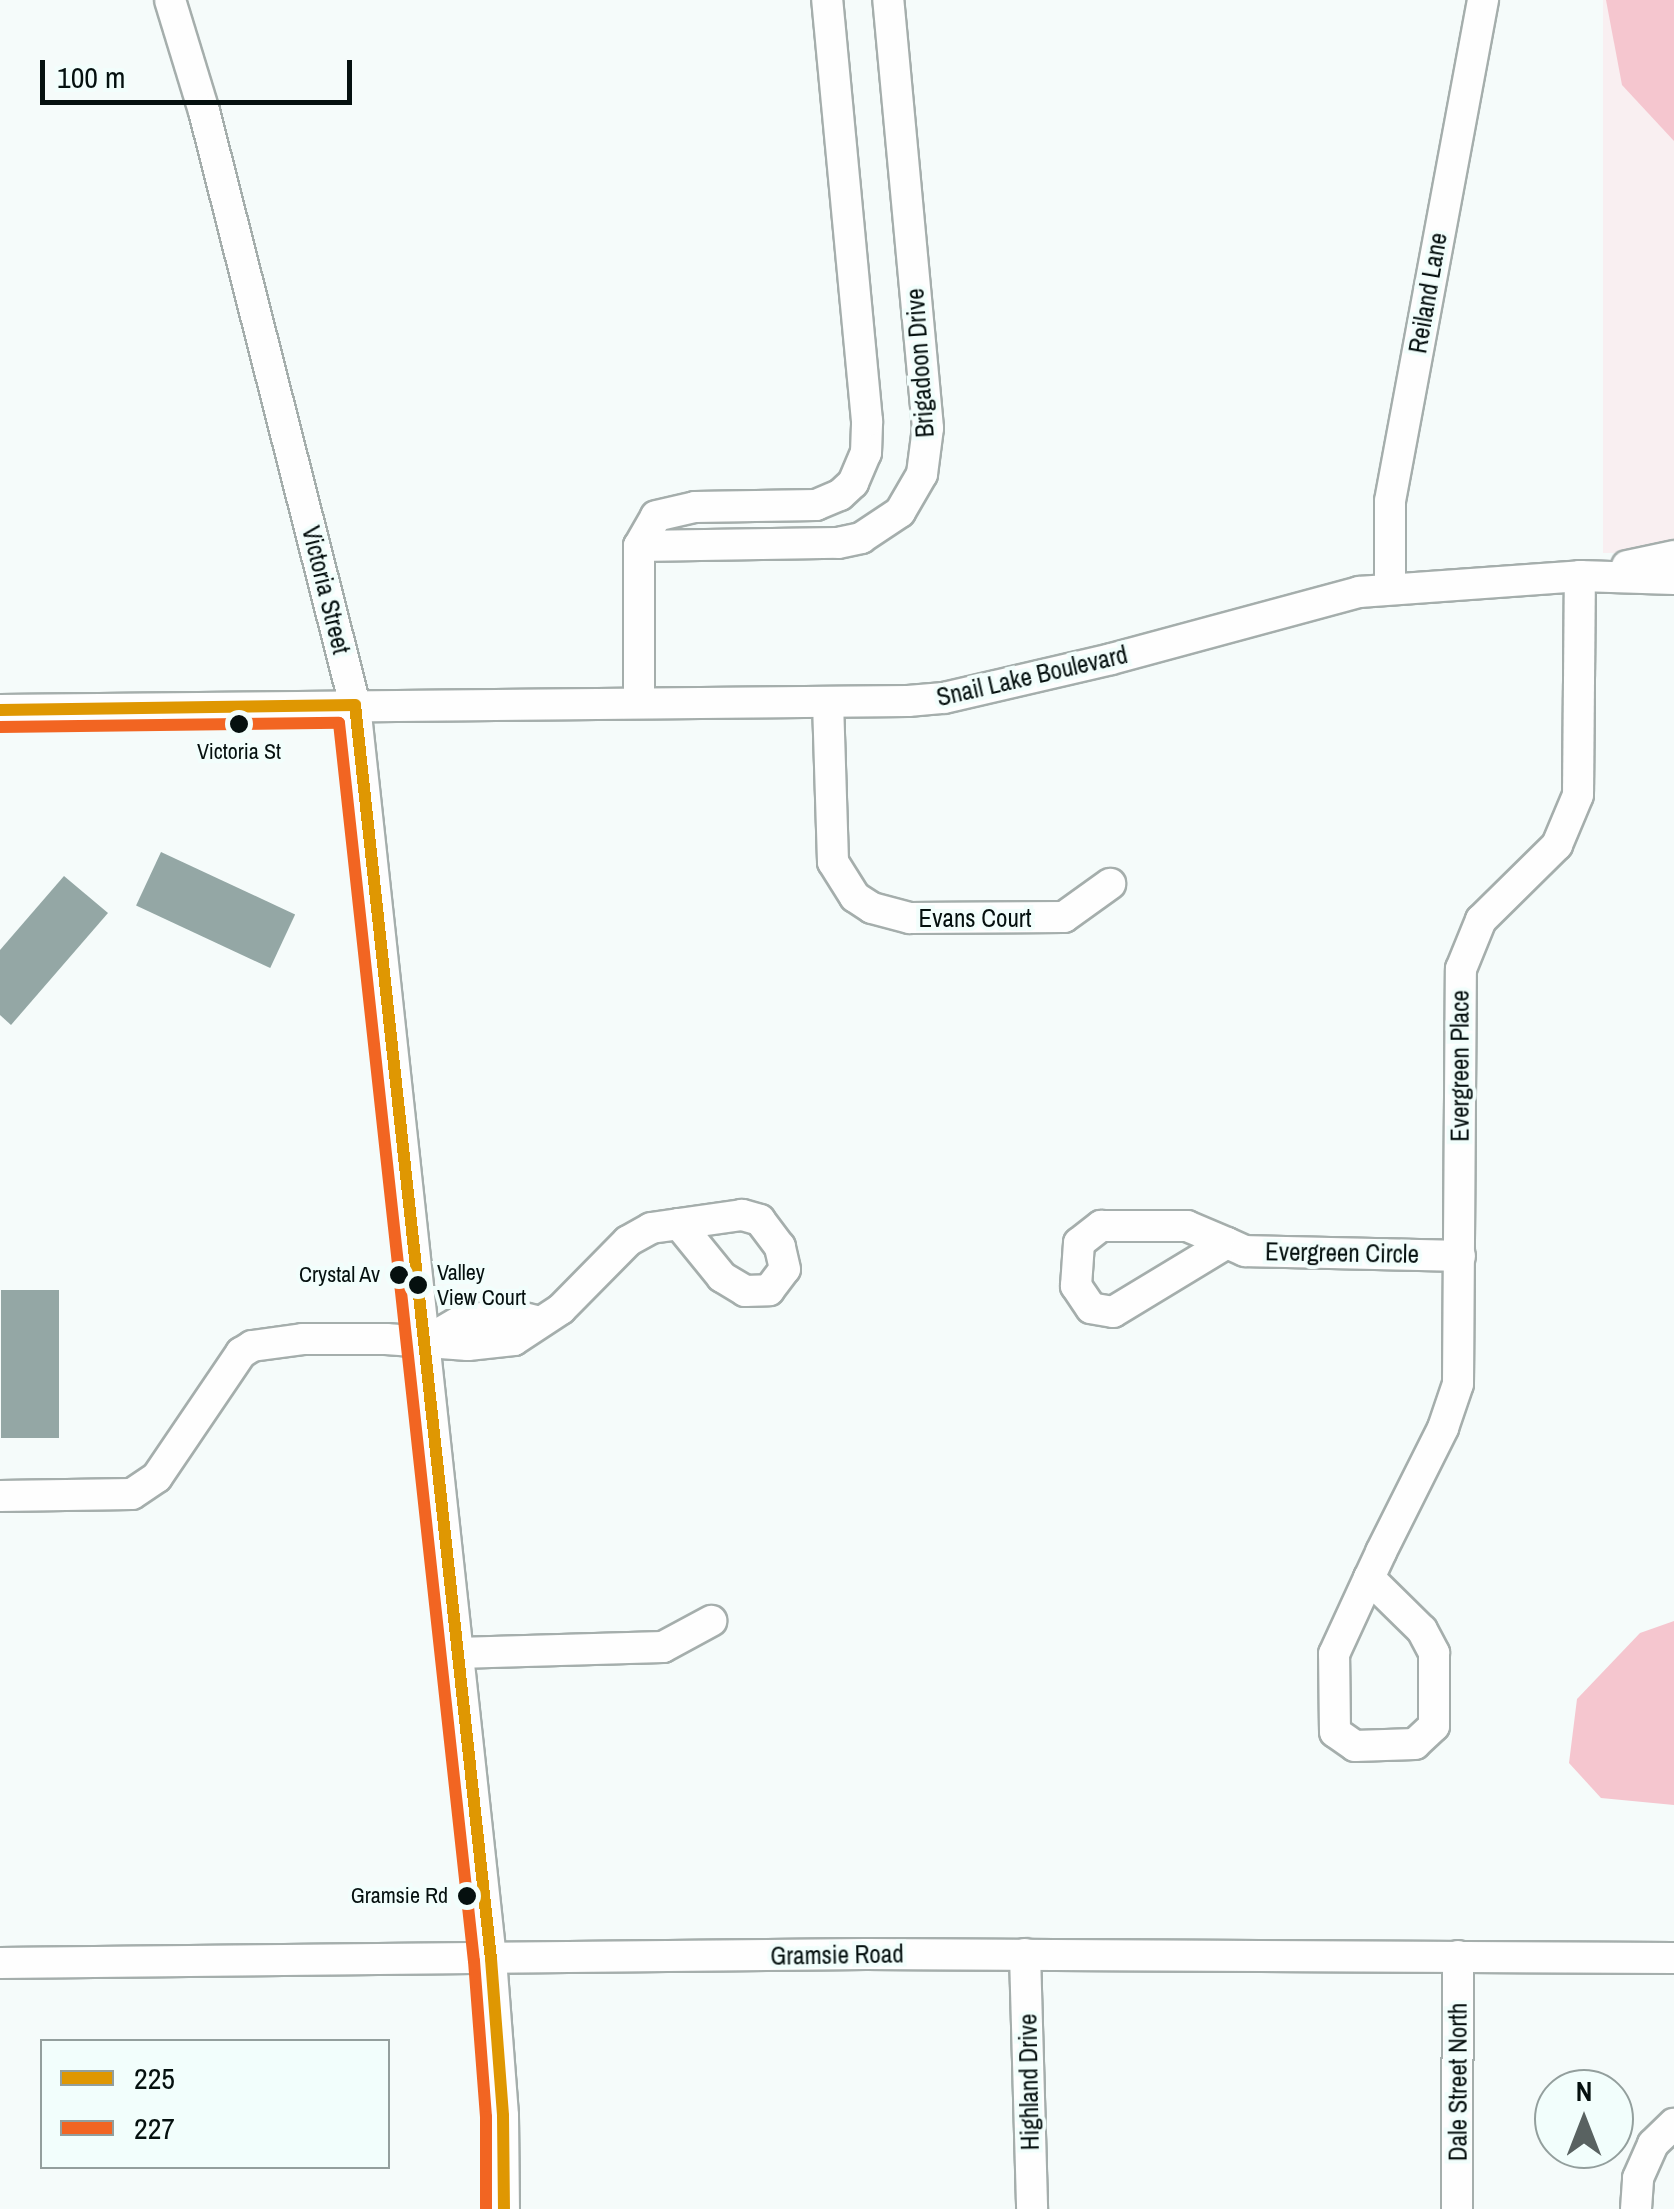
<!DOCTYPE html>
<style>
body{margin:0}
#map{position:relative;width:1674px;height:2209px;overflow:hidden;background:#f5fbfa;font-family:"Archivo Narrow",sans-serif}
div>[style]{position:absolute}
.green>*{inset:0;background:#f9eff1;transform-origin:0 0}
.water>*{inset:0;background:#f5c6cf}
.building>*{inset:0;background:#94a7a5;transform-origin:0 0}
.roads{filter:drop-shadow(2px 0 #a5aeac) drop-shadow(-2px 0 #a5aeac) drop-shadow(0 2px #a5aeac) drop-shadow(0 -2px #a5aeac)}
.minor>*{height:30px;margin:-15px;padding:0 15px;transform-origin:15px;border-radius:15px;background:#fefefe}
.bus-1>*{height:12px;margin:-6px;padding:0 6px;transform-origin:6px;border-radius:6px;background:#df9702}
.bus-2>*{height:12px;margin:-6px;padding:0 6px;transform-origin:6px;border-radius:6px;background:#f26522}
.dots>*{width:28px;height:28px;translate:-50% -50%;box-sizing:border-box;border:5px solid #f2fefc;border-radius:50%}
span{translate:-50% -50%;white-space:nowrap;text-align:center;line-height:1.15;-webkit-text-stroke:8px #f2fefc;paint-order:stroke}
.bus-label{font-size:22px;color:#05100f}
.left{translate:0 -50%;text-align:left}
.right{translate:-100% -50%;text-align:right}
.street-label{font-size:25px;color:#05100f}
.legend{position:absolute;left:40px;top:2039px;width:350px;height:130px;box-sizing:border-box;background:#f2fefc;border:2px solid #939f9d;margin:0;padding:12px 18px;list-style:none;font-size:30px;color:#05100f}
.legend li{display:flex;align-items:center;gap:20px;height:50px}
.legend b{width:50px;border:2px solid #939f9d}
.north{position:absolute;left:1534px;top:2069px;width:100px;height:100px;box-sizing:border-box;background:#f2fefc;border:2px solid #939f9d;border-radius:50%;rotate:0deg;font-size:28px;font-weight:700;line-height:40px;text-align:center;color:#05100f}
.north::after{content:'';display:block;margin:auto;width:35px;height:45px;background:#596261;clip-path:polygon(50% 0,100% 100%,50% 72%,0 100%)}
.scale{position:absolute;left:40px;top:60px;width:312px;height:45px;box-sizing:border-box;border:5px solid #05100f;border-top:0;padding-left:12px;font-size:30px;line-height:35px;white-space:nowrap;color:#05100f;-webkit-text-stroke:8px #f2fefc;paint-order:stroke}
</style>
<div id="map">
<div class="green">
<i style="left:1603px;top:0;width:71px;height:553px"></i>
</div>
<div class="water">
<i style="clip-path:polygon(1606px 0,1674px 0,1674px 141px,1622px 85px)"></i>
<i style="clip-path:polygon(1674px 1621px,1674px 1805px,1601px 1798px,1569px 1763px,1577px 1699px,1640px 1633px)"></i>
</div>
<div class="building">
<i style="left:161px;top:852px;width:148px;height:59px;rotate:25deg"></i>
<i style="clip-path:polygon(64px 876px,108px 913px,11px 1025px,0 1015px,0 950px)"></i>
<i style="left:1px;top:1290px;width:58px;height:148px"></i>
</div>
<div class="roads">
<div class="minor">
<i style="left:170px;top:0;width:116px;rotate:73deg"></i>
<i style="left:204px;top:111px;width:613px;rotate:75.74deg"></i>
<i style="left:355px;top:705px;width:1261px;rotate:83.81deg"></i>
<i style="left:491px;top:1959px;width:157px;rotate:85.6deg"></i>
<i style="left:503px;top:2116px;width:93px;rotate:89.4deg"></i>
<i style="left:639px;top:546px;width:199px;rotate:-0.9deg"></i>
<i style="left:838px;top:543px;width:24px;rotate:-12deg"></i>
<i style="left:861px;top:538px;width:47px;rotate:-33.7deg"></i>
<i style="left:900px;top:512px;width:44px;rotate:-59.9deg"></i>
<i style="left:922px;top:474px;width:46px;rotate:-82.6deg"></i>
<i style="left:928px;top:428px;width:430px;rotate:-95.3deg"></i>
<i style="left:1627px;top:566px;width:48px;rotate:-12deg"></i>
<i style="left:1390px;top:588px;width:87px;rotate:-90deg"></i>
<i style="left:1390px;top:501px;width:510px;rotate:-79.48deg"></i>
<i style="left:639px;top:702px;width:156px;rotate:-90deg"></i>
<i style="left:639px;top:546px;width:34px;rotate:-60deg"></i>
<i style="left:656px;top:516px;width:40px;rotate:-13deg"></i>
<i style="left:695px;top:507px;width:121px;rotate:-0.9deg"></i>
<i style="left:816px;top:505px;width:26px;rotate:-23deg"></i>
<i style="left:840px;top:495px;width:18px;rotate:-43deg"></i>
<i style="left:853px;top:483px;width:33px;rotate:-67deg"></i>
<i style="left:866px;top:453px;width:32px;rotate:-88deg"></i>
<i style="left:867px;top:421px;width:423px;rotate:-95.4deg"></i>
<i style="left:828px;top:702px;width:160px;rotate:88.2deg"></i>
<i style="left:833px;top:862px;width:41px;rotate:57.8deg"></i>
<i style="left:855px;top:897px;width:20px;rotate:33deg"></i>
<i style="left:872px;top:908px;width:39px;rotate:15deg"></i>
<i style="left:910px;top:918px;width:154px;rotate:-0.4deg"></i>
<i style="left:1064px;top:917px;width:57px;rotate:-35.7deg"></i>
<i style="left:0;top:710px;width:908px;rotate:-0.57deg"></i>
<i style="left:908px;top:701px;width:36px;rotate:-5deg"></i>
<i style="left:944px;top:698px;width:171px;rotate:-13.1deg"></i>
<i style="left:1111px;top:659px;width:257px;rotate:-15.1deg"></i>
<i style="left:1359px;top:592px;width:222px;rotate:-4.1deg"></i>
<i style="left:1580px;top:576px;width:94px;rotate:1.8deg"></i>
<i style="left:1227px;top:1243px;width:133px;rotate:148.8deg"></i>
<i style="left:1113px;top:1312px;width:22px;rotate:-170deg"></i>
<i style="left:1091px;top:1308px;width:27px;rotate:-124deg"></i>
<i style="left:1076px;top:1286px;width:43px;rotate:-86deg"></i>
<i style="left:1079px;top:1243px;width:28px;rotate:-38deg"></i>
<i style="left:1101px;top:1226px;width:86px"></i>
<i style="left:1187px;top:1226px;width:43px;rotate:23deg"></i>
<i style="left:1227px;top:1243px;width:20px;rotate:24deg"></i>
<i style="left:1245px;top:1251px;width:215px;rotate:1.3deg"></i>
<i style="left:425px;top:1342px;width:43px;rotate:-30.7deg"></i>
<i style="left:462px;top:1320px;width:50px;rotate:-5.7deg"></i>
<i style="left:512px;top:1315px;width:29px;rotate:14deg"></i>
<i style="left:0;top:1496px;width:132px;rotate:-0.9deg"></i>
<i style="left:132px;top:1494px;width:30px;rotate:-34deg"></i>
<i style="left:157px;top:1477px;width:150px;rotate:-55.9deg"></i>
<i style="left:241px;top:1353px;width:13px;rotate:-32deg"></i>
<i style="left:252px;top:1346px;width:51px;rotate:-7.8deg"></i>
<i style="left:303px;top:1339px;width:83px"></i>
<i style="left:386px;top:1339px;width:82px;rotate:4.2deg"></i>
<i style="left:468px;top:1345px;width:46px;rotate:-6.2deg"></i>
<i style="left:514px;top:1340px;width:56px;rotate:-33.4deg"></i>
<i style="left:561px;top:1309px;width:95px;rotate:-45.4deg"></i>
<i style="left:628px;top:1241px;width:26px;rotate:-29deg"></i>
<i style="left:651px;top:1228px;width:28px;rotate:-8deg"></i>
<i style="left:679px;top:1224px;width:68px;rotate:50.9deg"></i>
<i style="left:722px;top:1277px;width:27px;rotate:31deg"></i>
<i style="left:745px;top:1291px;width:24px;rotate:-2deg"></i>
<i style="left:769px;top:1290px;width:26px;rotate:-53deg"></i>
<i style="left:785px;top:1269px;width:23px;rotate:-103deg"></i>
<i style="left:780px;top:1247px;width:34px;rotate:-127deg"></i>
<i style="left:760px;top:1220px;width:19px;rotate:-164deg"></i>
<i style="left:742px;top:1215px;width:64px;rotate:171.9deg"></i>
<i style="left:1369px;top:1578px;width:74px;rotate:44.5deg"></i>
<i style="left:1422px;top:1630px;width:26px;rotate:62deg"></i>
<i style="left:1434px;top:1653px;width:73px;rotate:90deg"></i>
<i style="left:1434px;top:1726px;width:26px;rotate:137deg"></i>
<i style="left:1415px;top:1744px;width:60px;rotate:178.1deg"></i>
<i style="left:1355px;top:1746px;width:24px;rotate:-145deg"></i>
<i style="left:1335px;top:1732px;width:78px;rotate:-90.7deg"></i>
<i style="left:1334px;top:1654px;width:84px;rotate:-65.3deg"></i>
<i style="left:1369px;top:1578px;width:29px;rotate:-65deg"></i>
<i style="left:1381px;top:1552px;width:139px;rotate:-63.4deg"></i>
<i style="left:1443px;top:1428px;width:46px;rotate:-71.2deg"></i>
<i style="left:1458px;top:1384px;width:415px;rotate:-89.6deg"></i>
<i style="left:1461px;top:969px;width:53px;rotate:-67.8deg"></i>
<i style="left:1481px;top:920px;width:107px;rotate:-44.6deg"></i>
<i style="left:1557px;top:845px;width:54px;rotate:-67.2deg"></i>
<i style="left:1578px;top:795px;width:219px;rotate:-89.5deg"></i>
<i style="left:457px;top:1653px;width:206px;rotate:-1.7deg"></i>
<i style="left:663px;top:1647px;width:55px;rotate:-28.4deg"></i>
<i style="left:1025px;top:1954px;width:255px;rotate:88.4deg"></i>
<i style="left:0;top:1963px;width:866px;rotate:-0.6deg"></i>
<i style="left:866px;top:1954px;width:808px;rotate:0.28deg"></i>
<i style="left:1457px;top:2209px;width:253px;rotate:-89.8deg"></i>
<i style="left:1636px;top:2209px;width:31px;rotate:-86deg"></i>
<i style="left:1638px;top:2178px;width:37px;rotate:-66deg"></i>
<i style="left:1653px;top:2144px;width:29px;rotate:-44deg"></i>
</div>
</div>
<div class="bus-1">
<i style="left:355px;top:705px;width:1261px;rotate:83.81deg"></i>
<i style="left:491px;top:1959px;width:157px;rotate:85.6deg"></i>
<i style="left:503px;top:2116px;width:93px;rotate:89.4deg"></i>
<i style="left:0;top:710px;width:355px;rotate:-0.8deg"></i>
</div>
<div class="bus-2">
<i style="left:0;top:727px;width:339px;rotate:-0.7deg"></i>
<i style="left:339px;top:723px;width:1245px;rotate:83.78deg"></i>
<i style="left:474px;top:1961px;width:156px;rotate:85.6deg"></i>
<i style="left:486px;top:2117px;width:92px;rotate:90deg"></i>
</div>
<div class="dots">
<i style="left:239px;top:724px;background:#05100f"></i>
<i style="left:399px;top:1275px;background:#05100f"></i>
<i style="left:418px;top:1285px;background:#05100f"></i>
<i style="left:467px;top:1896px;background:#05100f"></i>
</div>
<div class="bus-label">
<span style="left:239px;top:752px">Victoria St</span>
<span class="left" style="left:437px;top:1285px">Valley<br>View Court</span>
<span class="right" style="left:380px;top:1275px">Crystal Av</span>
<span class="right" style="left:448px;top:1896px">Gramsie Rd</span>
</div>
<div class="street-label">
<span style="left:1428px;top:293px;rotate:-80deg">Reiland Lane</span>
<span style="left:920px;top:363px;rotate:-94deg">Brigadoon Drive</span>
<span style="left:326px;top:590px;rotate:76deg">Victoria Street</span>
<span style="left:1032px;top:676px;rotate:-13deg">Snail Lake Boulevard</span>
<span style="left:975px;top:918px">Evans Court</span>
<span style="left:1460px;top:1066px;rotate:-90deg">Evergreen Place</span>
<span style="left:1342px;top:1253px;rotate:1deg">Evergreen Circle</span>
<span style="left:837px;top:1955px;rotate:-1deg">Gramsie Road</span>
<span style="left:1029px;top:2082px;rotate:-91deg">Highland Drive</span>
<span style="left:1458px;top:2082px;rotate:-90deg">Dale Street North</span>
</div>
<ul class="legend">
<li><b style="height:12px;background:#df9702"></b>225</li>
<li><b style="height:12px;background:#f26522"></b>227</li>
</ul>
<div class="north">N</div>
<div class="scale">100 m</div>
</div>
